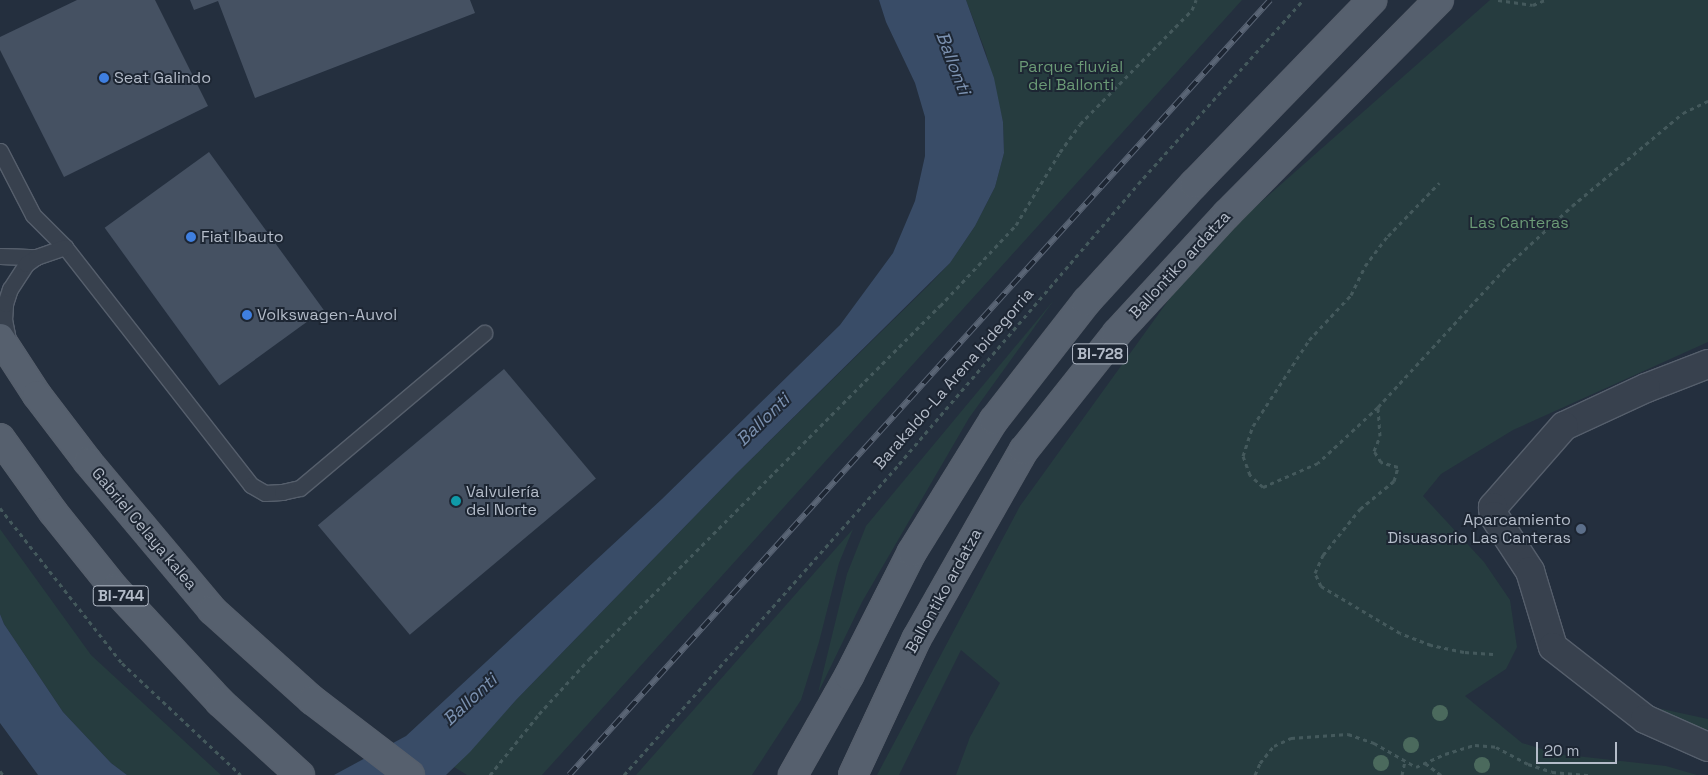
<!DOCTYPE html>
<meta charset="utf-8">
<style>
body{margin:0}
#map{position:relative;width:1708px;height:775px;overflow:hidden;background:#242f3e;font-family:"Space Grotesk",sans-serif}
div>[style]{position:absolute}
.green>*{inset:0;background:#263c3f}
.water>*{inset:0;background:#394c67}
.building>*{inset:0;background:#455162;transform-origin:0 0}
.path>*{height:3px;margin-top:-1.5px;transform-origin:0;background:repeating-linear-gradient(90deg,#44595c 0 4px,transparent 0 8px)}
.roads{filter:drop-shadow(1px 0 #565f6c) drop-shadow(-1px 0 #565f6c) drop-shadow(0 1px #565f6c) drop-shadow(0 -1px #565f6c)}
.lane>*{height:15px;margin:-7.5px;padding:0 7.5px;transform-origin:7.5px;border-radius:7.5px;background:#38414e}
.street>*{height:28px;margin:-14px;padding:0 14px;transform-origin:14px;border-radius:14px;background:#38414e}
.primary>*{height:28px;margin:-14px;padding:0 14px;transform-origin:14px;border-radius:14px;background:#56606e}
.rail>*{height:5.5px;margin-top:-2.75px;transform-origin:0;background:repeating-linear-gradient(90deg,#1d2633 0 11px,#5a6575 0 22px);box-sizing:border-box;border-block:1px solid #5a6575}
.trees>*{width:16px;height:16px;margin:-8px;border-radius:50%;background:#4b6a5d}
.dots>*{width:14px;height:14px;translate:-50% -50%;box-sizing:border-box;border:2px solid #1d2633;border-radius:50%}
span{translate:-50% -50%;white-space:nowrap;text-align:center;line-height:1.15;-webkit-text-stroke:4px #1d2633;paint-order:stroke}
.shield-label span{padding:1px 4px;background:#1d2633;border:1px solid;border-radius:4px;-webkit-text-stroke-width:0}
.shield-label{font-size:15px;color:#b4bcc9;font-weight:700}
.park-label{font-size:16px;color:#6b9a76}
.poi-label{font-size:16px;color:#b4bcc9}
.left{translate:0 -50%;text-align:left}
.right{translate:-100% -50%;text-align:right}
.street-label{font-size:16px;color:#b4bcc9}
.water-label{font-size:18px;color:#7c92b1;font-style:italic}
.scale{position:absolute;left:1536px;top:742px;width:81px;height:22px;box-sizing:border-box;border:2px solid #b4bcc9;border-top:0;padding-left:6px;font-size:15px;line-height:18px;white-space:nowrap;color:#b4bcc9;-webkit-text-stroke:4px #1d2633;paint-order:stroke}
</style>
<div id="map">
<div class="green">
<i style="clip-path:polygon(966px 0,1242px 0,542px 775px,467px 775px,454px 767px,516px 700px,736px 474px,929px 285px,950px 263px,975px 226px,995px 187px,1004px 153px,1003px 122px,986px 53px)"></i>
<i style="clip-path:polygon(1490px 0,1708px 0,1708px 342px,1513px 430px,1441px 474px,1423px 496px,1484px 562px,1510px 600px,1517px 647px,1506px 669px,1465px 696px,1522px 743px,1558px 754px,1666px 766px,1697px 775px,956px 775px,970px 737px,1000px 683px,961px 650px,899px 775px,877px 775px,1020px 506px,1201px 255px)"></i>
<i style="clip-path:polygon(1054px 300px,969px 418px,862px 602px,818px 693px,847px 574px,866px 526px)"></i>
<i style="clip-path:polygon(0 529px,91px 655px,221px 775px,127px 775px,111px 763px,63px 712px,4px 624px,0 614px)"></i>
<i style="clip-path:polygon(853px 529px,839px 563px,819px 642px,801px 700px,752px 775px,636px 775px)"></i>
<i style="clip-path:polygon(1648px 706px,1708px 719px,1708px 736px)"></i>
</div>
<div class="water">
<i style="clip-path:polygon(879px 0,966px 0,994px 78px,1003px 122px,1004px 153px,995px 187px,975px 226px,950px 263px,736px 474px,516px 700px,470px 752px,446px 775px,334px 775px,406px 736px,662px 499px,840px 325px,893px 253px,915px 201px,925px 156px,925px 117px,915px 83px,886px 22px)"></i>
<i style="clip-path:polygon(0 614px,4px 624px,63px 712px,111px 763px,127px 775px,38px 775px,0 723px)"></i>
</div>
<div class="building">
<i style="clip-path:polygon(77px 0,155px 0,208px 106px,64px 177px,0 50px,0 37px)"></i>
<i style="clip-path:polygon(190px 0,470px 0,475px 13px,255px 98px,218px 1px,194px 10px)"></i>
<i style="left:209px;top:152px;width:195px;height:129px;rotate:54deg"></i>
<i style="left:504px;top:369px;width:143px;height:243px;rotate:50deg"></i>
</div>
<div class="path">
<i style="left:1498px;top:0;width:35px;rotate:8deg"></i>
<i style="left:1533px;top:5px;width:13px;rotate:-23deg"></i>
<i style="left:1378px;top:407px;width:82px;rotate:137deg"></i>
<i style="left:1318px;top:463px;width:60px;rotate:156.4deg"></i>
<i style="left:1263px;top:487px;width:18px;rotate:-137deg"></i>
<i style="left:1250px;top:475px;width:20px;rotate:-110deg"></i>
<i style="left:1243px;top:456px;width:32px;rotate:-72deg"></i>
<i style="left:1253px;top:426px;width:103px;rotate:-56.9deg"></i>
<i style="left:1309px;top:340px;width:62px;rotate:-47deg"></i>
<i style="left:1351px;top:295px;width:32px;rotate:-64deg"></i>
<i style="left:1365px;top:266px;width:38px;rotate:-53deg"></i>
<i style="left:1388px;top:236px;width:74px;rotate:-46.1deg"></i>
<i style="left:0;top:508px;width:197px;rotate:51.8deg"></i>
<i style="left:122px;top:663px;width:163px;rotate:43.3deg"></i>
<i style="left:1493px;top:654px;width:29px;rotate:-176deg"></i>
<i style="left:1464px;top:652px;width:34px;rotate:-168deg"></i>
<i style="left:1431px;top:645px;width:33px;rotate:-159deg"></i>
<i style="left:1400px;top:633px;width:92px;rotate:-149.3deg"></i>
<i style="left:1321px;top:586px;width:14px;rotate:-115deg"></i>
<i style="left:1315px;top:573px;width:20px;rotate:-66deg"></i>
<i style="left:1323px;top:555px;width:59px;rotate:-51.2deg"></i>
<i style="left:1360px;top:509px;width:44px;rotate:-39.5deg"></i>
<i style="left:1394px;top:481px;width:15px;rotate:-74deg"></i>
<i style="left:1398px;top:467px;width:18px;rotate:-164deg"></i>
<i style="left:1381px;top:462px;width:13px;rotate:-122deg"></i>
<i style="left:1374px;top:451px;width:16px;rotate:-68deg"></i>
<i style="left:1380px;top:436px;width:29px;rotate:-94deg"></i>
<i style="left:1378px;top:407px;width:191px;rotate:-47.5deg"></i>
<i style="left:1507px;top:266px;width:88px;rotate:-42.7deg"></i>
<i style="left:1572px;top:206px;width:145px;rotate:-40deg"></i>
<i style="left:1683px;top:113px;width:28px;rotate:-26deg"></i>
<i style="left:1425px;top:763px;width:20px;rotate:37deg"></i>
<i style="left:0;top:771px;width:5px;rotate:53deg"></i>
<i style="left:490px;top:775px;width:78px;rotate:-51.2deg"></i>
<i style="left:539px;top:714px;width:74px;rotate:-47.7deg"></i>
<i style="left:589px;top:659px;width:498px;rotate:-45.2deg"></i>
<i style="left:940px;top:306px;width:111px;rotate:-46.8deg"></i>
<i style="left:1016px;top:225px;width:85px;rotate:-58.9deg"></i>
<i style="left:1060px;top:152px;width:34px;rotate:-54deg"></i>
<i style="left:1080px;top:124px;width:160px;rotate:-45.5deg"></i>
<i style="left:1192px;top:10px;width:11px;rotate:-68deg"></i>
<i style="left:624px;top:775px;width:415px;rotate:-48.5deg"></i>
<i style="left:899px;top:464px;width:368px;rotate:-49.5deg"></i>
<i style="left:1138px;top:184px;width:247px;rotate:-48.1deg"></i>
<i style="left:1255px;top:775px;width:13px;rotate:-67deg"></i>
<i style="left:1260px;top:763px;width:22px;rotate:-51deg"></i>
<i style="left:1274px;top:746px;width:19px;rotate:-25deg"></i>
<i style="left:1291px;top:738px;width:57px;rotate:-4deg"></i>
<i style="left:1348px;top:734px;width:28px;rotate:19deg"></i>
<i style="left:1374px;top:743px;width:48px;rotate:29.7deg"></i>
<i style="left:1416px;top:767px;width:32px;rotate:-24deg"></i>
<i style="left:1445px;top:754px;width:31px;rotate:-17deg"></i>
<i style="left:1475px;top:745px;width:21px;rotate:5deg"></i>
<i style="left:1496px;top:747px;width:36px;rotate:28deg"></i>
<i style="left:1528px;top:764px;width:25px;rotate:18deg"></i>
<i style="left:1552px;top:772px;width:38px;rotate:5deg"></i>
<i style="left:1402px;top:775px;width:14px;rotate:-78deg"></i>
</div>
<div class="roads">
<div class="lane">
<i style="left:0;top:151px;width:72px;rotate:62.7deg"></i>
<i style="left:33px;top:215px;width:45px;rotate:45deg"></i>
<i style="left:65px;top:247px;width:302px;rotate:52deg"></i>
<i style="left:251px;top:485px;width:16px;rotate:30deg"></i>
<i style="left:265px;top:493px;width:17px;rotate:-3deg"></i>
<i style="left:282px;top:492px;width:18px;rotate:-13deg"></i>
<i style="left:300px;top:488px;width:241px;rotate:-40.1deg"></i>
<i style="left:0;top:256px;width:36px;rotate:2deg"></i>
<i style="left:9px;top:345px;width:25px;rotate:-101deg"></i>
<i style="left:4px;top:320px;width:16px;rotate:-86deg"></i>
<i style="left:5px;top:304px;width:16px;rotate:-72deg"></i>
<i style="left:10px;top:289px;width:30px;rotate:-57deg"></i>
<i style="left:26px;top:264px;width:12px;rotate:-35deg"></i>
<i style="left:36px;top:257px;width:31px;rotate:-19deg"></i>
</div>
<div class="street">
<i style="left:1708px;top:364px;width:66px;rotate:158.8deg"></i>
<i style="left:1646px;top:388px;width:90px;rotate:155.1deg"></i>
<i style="left:1564px;top:426px;width:108px;rotate:131.2deg"></i>
<i style="left:1493px;top:507px;width:9px;rotate:84deg"></i>
<i style="left:1494px;top:516px;width:66px;rotate:56.8deg"></i>
<i style="left:1530px;top:571px;width:79px;rotate:73.2deg"></i>
<i style="left:1553px;top:647px;width:117px;rotate:38deg"></i>
<i style="left:1645px;top:719px;width:69px;rotate:24deg"></i>
</div>
<div class="primary">
<i style="left:0;top:338px;width:68px;rotate:57deg"></i>
<i style="left:37px;top:395px;width:84px;rotate:52.7deg"></i>
<i style="left:88px;top:462px;width:193px;rotate:50deg"></i>
<i style="left:212px;top:610px;width:135px;rotate:42deg"></i>
<i style="left:312px;top:700px;width:123px;rotate:37.4deg"></i>
<i style="left:0;top:438px;width:91px;rotate:54.4deg"></i>
<i style="left:53px;top:512px;width:99px;rotate:51.2deg"></i>
<i style="left:115px;top:589px;width:154px;rotate:47.1deg"></i>
<i style="left:220px;top:702px;width:108px;rotate:42.4deg"></i>
<i style="left:793px;top:775px;width:114px;rotate:-60.5deg"></i>
<i style="left:849px;top:676px;width:139px;rotate:-63.1deg"></i>
<i style="left:912px;top:552px;width:155px;rotate:-58.2deg"></i>
<i style="left:994px;top:420px;width:151px;rotate:-52deg"></i>
<i style="left:1087px;top:301px;width:159px;rotate:-47.6deg"></i>
<i style="left:1194px;top:184px;width:256px;rotate:-45.9deg"></i>
<i style="left:853px;top:775px;width:151px;rotate:-65deg"></i>
<i style="left:917px;top:638px;width:216px;rotate:-60.4deg"></i>
<i style="left:1024px;top:450px;width:149px;rotate:-51.5deg"></i>
<i style="left:1117px;top:333px;width:162px;rotate:-47.3deg"></i>
<i style="left:1227px;top:214px;width:301px;rotate:-45.3deg"></i>
</div>
</div>
<div class="rail">
<i style="left:569px;top:775px;width:1045px;rotate:-47.87deg"></i>
</div>
<div class="trees">
<i style="left:1440px;top:713px"></i>
<i style="left:1411px;top:745px"></i>
<i style="left:1381px;top:763px"></i>
<i style="left:1482px;top:765px"></i>
</div>
<div class="dots">
<i style="left:104px;top:78px;background:#3f7fe0"></i>
<i style="left:191px;top:237px;background:#3f7fe0"></i>
<i style="left:247px;top:315px;background:#3f7fe0"></i>
<i style="left:456px;top:501px;background:#0f9aa8"></i>
<i style="left:1581px;top:529px;background:#5c6f8a"></i>
</div>
<div class="shield-label">
<span style="left:1100px;top:354px">BI-728</span>
<span style="left:121px;top:596px">BI-744</span>
</div>
<div class="park-label">
<span style="left:1071px;top:76px">Parque fluvial<br>del Ballonti</span>
<span style="left:1519px;top:223px">Las Canteras</span>
</div>
<div class="poi-label">
<span class="left" style="left:114px;top:78px">Seat Galindo</span>
<span class="left" style="left:201px;top:237px">Fiat Ibauto</span>
<span class="left" style="left:257px;top:315px">Volkswagen-Auvol</span>
<span class="left" style="left:466px;top:501px">Valvulería<br>del Norte</span>
<span class="right" style="left:1571px;top:529px">Aparcamiento<br>Disuasorio Las Canteras</span>
</div>
<div class="street-label">
<span style="left:1180px;top:265px;rotate:-47deg">Ballontiko ardatza</span>
<span style="left:954px;top:379px;rotate:-49deg">Barakaldo-La Arena bidegorria</span>
<span style="left:144px;top:529px;rotate:50deg">Gabriel Celaya kalea</span>
<span style="left:944px;top:591px;rotate:-61deg">Ballontiko ardatza</span>
</div>
<div class="water-label">
<span style="left:953px;top:63px;rotate:69deg">Ballonti</span>
<span style="left:763px;top:420px;rotate:-44deg">Ballonti</span>
<span style="left:470px;top:700px;rotate:-43deg">Ballonti</span>
</div>
<div class="scale">20 m</div>
</div>
